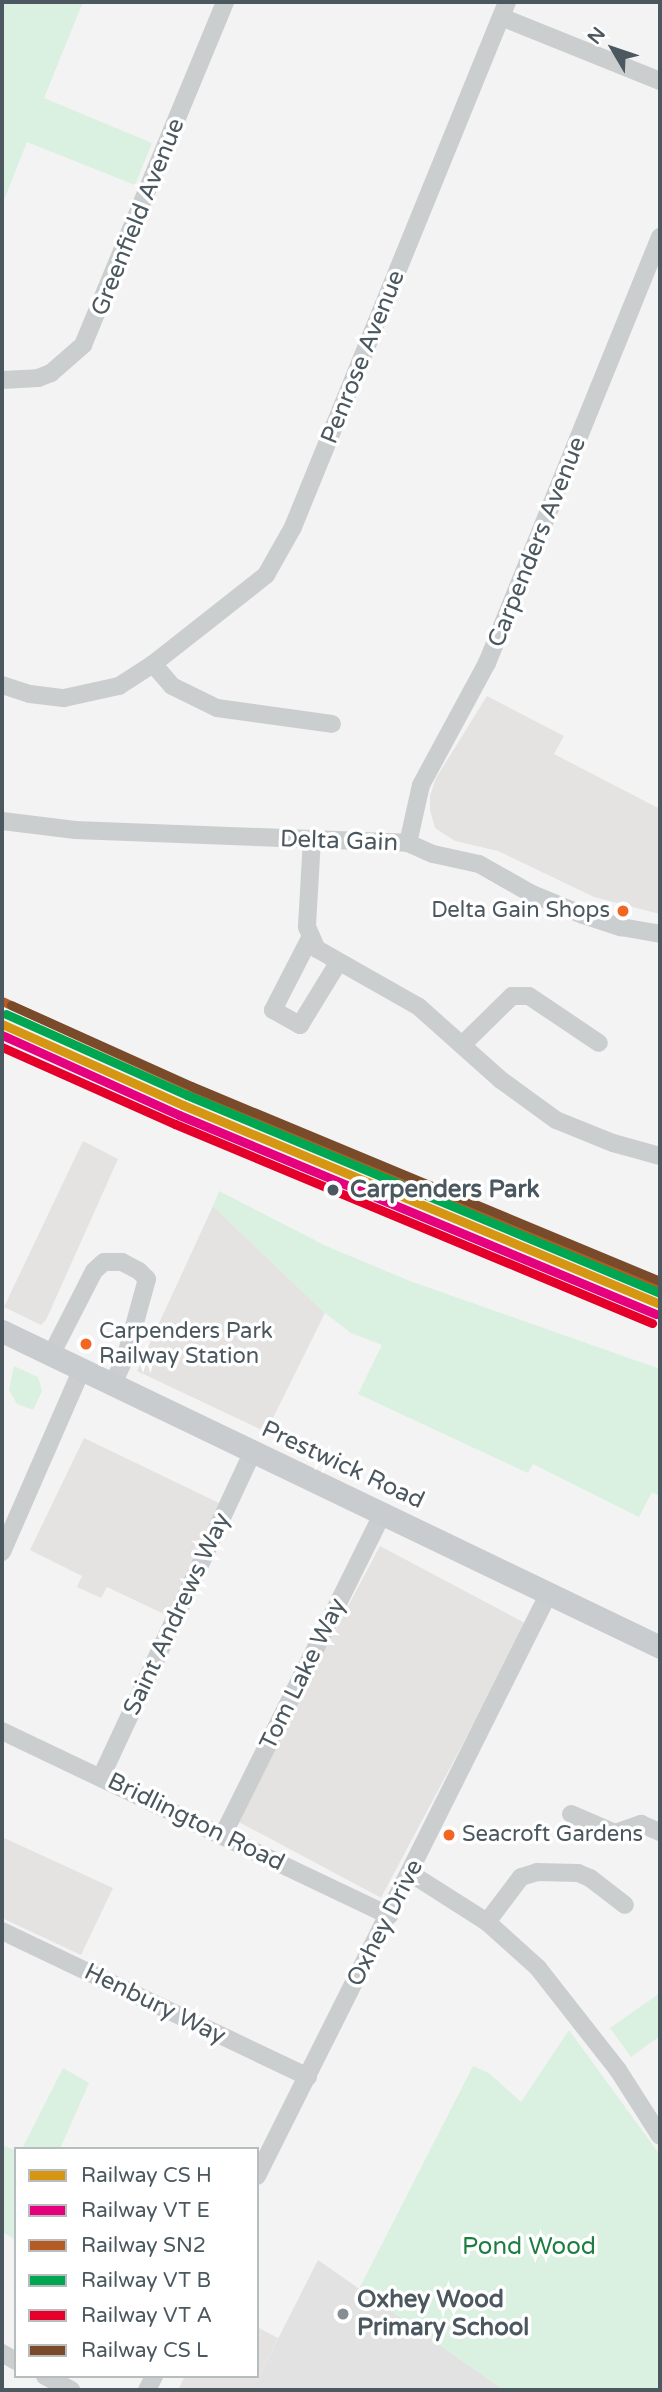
<!DOCTYPE html>
<style>
body{margin:0}
#map{position:relative;width:662px;height:2392px;overflow:hidden;background:#f4f3f3;font-family:"Varela Round",sans-serif}
div>[style]{position:absolute}
.commercial>*{inset:0;background:#e4e3e1;transform-origin:0 0}
.education>*{inset:0;background:#e2e2e3}
.green>*{inset:0;background:#daf0e0}
.minor>*{height:18px;margin:-9px;padding:0 9px;transform-origin:9px;border-radius:9px;background:#cbcecf}
.major>*{height:23px;margin:-11.5px;padding:0 11.5px;transform-origin:11.5px;border-radius:11.5px;background:#c9ccce}
.rail-1>*{height:9px;margin:-4.5px;padding:0 4.5px;transform-origin:4.5px;border-radius:4.5px;background:#d59613}
.rail-2>*{height:9px;margin:-4.5px;padding:0 4.5px;transform-origin:4.5px;border-radius:4.5px;background:#e5007d}
.rail-3>*{height:9px;margin:-4.5px;padding:0 4.5px;transform-origin:4.5px;border-radius:4.5px;background:#b55b24}
.rail-4>*{height:9px;margin:-4.5px;padding:0 4.5px;transform-origin:4.5px;border-radius:4.5px;background:#00a651}
.rail-5>*{height:9px;margin:-4.5px;padding:0 4.5px;transform-origin:4.5px;border-radius:4.5px;background:#e4002b}
.rail-6>*{height:9px;margin:-4.5px;padding:0 4.5px;transform-origin:4.5px;border-radius:4.5px;background:#7a4b2a}
.dots>*{width:19px;height:19px;translate:-50% -50%;box-sizing:border-box;border:4px solid #fff;border-radius:50%}
span{translate:-50% -50%;white-space:nowrap;text-align:center;line-height:1.15;-webkit-text-stroke:7px #fff;paint-order:stroke}
.bus-label{font-size:22px;color:#4b585f}
.right{translate:-100% -50%;text-align:right}
.left{translate:0 -50%;text-align:left}
.street-label{font-size:24px;color:#4b585f}
.stop-label{font-size:24px;color:#4b585f;font-weight:700}
.park-label{font-size:24px;color:#1e7e42}
.poi-label{font-size:24px;color:#4b585f;font-weight:700}
.frame{position:absolute;inset:0;border:4px solid #4b585f;pointer-events:none}
.legend{position:absolute;left:14px;top:2147px;width:245px;height:231px;box-sizing:border-box;background:#fff;border:2px solid #b7bcbf;margin:0;padding:9px 12px;list-style:none;font-size:21px;color:#4b585f}
.legend li{display:flex;align-items:center;gap:14px;height:35px}
.legend b{width:35px;border:2px solid #b7bcbf}
.north{position:absolute;left:578px;top:14px;width:70px;height:70px;-webkit-text-stroke:5px #fff;paint-order:stroke;rotate:309deg;font-size:19px;font-weight:700;line-height:28px;text-align:center;color:#4b585f}
.north::after{content:'';display:block;margin:auto;width:24px;height:32px;background:#4b585f;clip-path:polygon(50% 0,100% 100%,50% 72%,0 100%)}
</style>
<div id="map">
<div class="commercial">
<i style="clip-path:polygon(487px 696px,564px 736px,554px 754px,660px 809px,660px 914px,594px 897px,498px 851px,455px 841px,435px 828px,430px 810px,430px 796px,436px 778px)"></i>
<i style="clip-path:polygon(83px 1141px,118px 1159px,46px 1320px,41px 1325px,4px 1307px)"></i>
<i style="clip-path:polygon(213px 1206px,325px 1313px,266px 1432px,137px 1371px)"></i>
<i style="clip-path:polygon(84px 1438px,219px 1503px,166px 1615px,107px 1587px,101px 1598px,77px 1587px,82px 1576px,30px 1550px)"></i>
<i style="left:380px;top:1546px;width:166px;height:310px;rotate:28deg"></i>
<i style="clip-path:polygon(2px 1837px,113px 1888px,81px 1955px,2px 1918px)"></i>
<i style="clip-path:polygon(257px 2327px,278px 2338px,252px 2390px,178px 2390px,185px 2376px,257px 2376px)"></i>
</div>
<div class="education">
<i style="clip-path:polygon(318px 2260px,504px 2390px,252px 2390px)"></i>
</div>
<div class="green">
<i style="clip-path:polygon(2px 2px,83px 2px,44px 98px,152px 143px,135px 185px,27px 142px,2px 205px)"></i>
<i style="clip-path:polygon(219px 1191px,326px 1246px,410px 1281px,660px 1369px,660px 1496px,652px 1492px,639px 1517px,533px 1464px,528px 1473px,358px 1394px,382px 1345px,351px 1333px,325px 1313px,213px 1206px)"></i>
<i style="clip-path:polygon(14px 1366px,38px 1377px,42px 1391px,33px 1410px,17px 1404px,9px 1390px)"></i>
<i style="clip-path:polygon(660px 1993px,660px 2036px,631px 2057px,610px 2028px)"></i>
<i style="clip-path:polygon(569px 2030px,660px 2155px,660px 2390px,504px 2390px,359px 2289px,473px 2066px,489px 2073px,521px 2102px)"></i>
<i style="clip-path:polygon(63px 2068px,89px 2083px,60px 2149px,22px 2149px)"></i>
<i style="clip-path:polygon(2px 2145px,16px 2151px,15px 2239px,2px 2232px)"></i>
</div>
<div class="minor">
<i style="left:501px;top:17px;width:171px;rotate:21.9deg"></i>
<i style="left:2px;top:380px;width:36px;rotate:-3deg"></i>
<i style="left:38px;top:378px;width:14px;rotate:-21deg"></i>
<i style="left:51px;top:373px;width:43px;rotate:-41.2deg"></i>
<i style="left:83px;top:345px;width:371px;rotate:-67.5deg"></i>
<i style="left:153px;top:664px;width:29px;rotate:49deg"></i>
<i style="left:172px;top:686px;width:50px;rotate:26.1deg"></i>
<i style="left:217px;top:708px;width:116px;rotate:7.9deg"></i>
<i style="left:2px;top:685px;width:29px;rotate:18deg"></i>
<i style="left:30px;top:694px;width:34px;rotate:7deg"></i>
<i style="left:64px;top:698px;width:56px;rotate:-12.3deg"></i>
<i style="left:119px;top:686px;width:40px;rotate:-32.9deg"></i>
<i style="left:153px;top:664px;width:144px;rotate:-38.2deg"></i>
<i style="left:266px;top:575px;width:55px;rotate:-60.6deg"></i>
<i style="left:293px;top:527px;width:567px;rotate:-67.82deg"></i>
<i style="left:2px;top:821px;width:74px;rotate:7deg"></i>
<i style="left:75px;top:830px;width:333px;rotate:2.2deg"></i>
<i style="left:408px;top:843px;width:27px;rotate:24deg"></i>
<i style="left:433px;top:854px;width:47px;rotate:12.3deg"></i>
<i style="left:479px;top:864px;width:59px;rotate:29.6deg"></i>
<i style="left:530px;top:893px;width:57px;rotate:22.5deg"></i>
<i style="left:583px;top:915px;width:40px;rotate:18deg"></i>
<i style="left:621px;top:927px;width:40px;rotate:10deg"></i>
<i style="left:312px;top:839px;width:88px;rotate:93.3deg"></i>
<i style="left:307px;top:927px;width:24px;rotate:66deg"></i>
<i style="left:317px;top:949px;width:117px;rotate:29.6deg"></i>
<i style="left:419px;top:1007px;width:110px;rotate:41.7deg"></i>
<i style="left:501px;top:1080px;width:68px;rotate:36deg"></i>
<i style="left:556px;top:1120px;width:61px;rotate:22deg"></i>
<i style="left:613px;top:1143px;width:49px;rotate:15.5deg"></i>
<i style="left:408px;top:843px;width:59px;rotate:-77.4deg"></i>
<i style="left:421px;top:785px;width:139px;rotate:-61.6deg"></i>
<i style="left:487px;top:663px;width:460px;rotate:-67.9deg"></i>
<i style="left:310px;top:938px;width:81px;rotate:117.2deg"></i>
<i style="left:273px;top:1010px;width:31px;rotate:29deg"></i>
<i style="left:300px;top:1025px;width:73px;rotate:-58.5deg"></i>
<i style="left:462px;top:1045px;width:70px;rotate:-44.4deg"></i>
<i style="left:512px;top:996px;width:17px"></i>
<i style="left:529px;top:996px;width:84px;rotate:33.9deg"></i>
<i style="left:51px;top:1355px;width:94px;rotate:-62.9deg"></i>
<i style="left:94px;top:1271px;width:13px;rotate:-42deg"></i>
<i style="left:104px;top:1262px;width:18px"></i>
<i style="left:122px;top:1262px;width:19px;rotate:28deg"></i>
<i style="left:139px;top:1271px;width:11px;rotate:45deg"></i>
<i style="left:147px;top:1279px;width:79px;rotate:105.4deg"></i>
<i style="left:126px;top:1355px;width:32px;rotate:114deg"></i>
<i style="left:2px;top:1552px;width:200px;rotate:-66.4deg"></i>
<i style="left:2px;top:1731px;width:429px;rotate:25.5deg"></i>
<i style="left:101px;top:1777px;width:360px;rotate:-65deg"></i>
<i style="left:571px;top:1814px;width:48px;rotate:23.4deg"></i>
<i style="left:615px;top:1833px;width:28px;rotate:-19deg"></i>
<i style="left:641px;top:1824px;width:21px;rotate:23deg"></i>
<i style="left:223px;top:1835px;width:360px;rotate:-63.6deg"></i>
<i style="left:410px;top:1873px;width:91px;rotate:32.5deg"></i>
<i style="left:487px;top:1922px;width:69px;rotate:42deg"></i>
<i style="left:538px;top:1968px;width:130px;rotate:51.9deg"></i>
<i style="left:618px;top:2070px;width:78px;rotate:57.5deg"></i>
<i style="left:487px;top:1922px;width:56px;rotate:-52.9deg"></i>
<i style="left:521px;top:1877px;width:17px;rotate:-17deg"></i>
<i style="left:537px;top:1872px;width:41px;rotate:1.4deg"></i>
<i style="left:578px;top:1873px;width:13px;rotate:23deg"></i>
<i style="left:590px;top:1878px;width:44px;rotate:37.6deg"></i>
<i style="left:2px;top:1931px;width:339px;rotate:25.5deg"></i>
<i style="left:257px;top:2176px;width:650px;rotate:-63.4deg"></i>
<i style="left:2px;top:2353px;width:16px;rotate:30deg"></i>
<i style="left:45px;top:2376px;width:30px;rotate:28deg"></i>
<i style="left:147px;top:2390px;width:16px;rotate:-63deg"></i>
</div>
<div class="major">
<i style="left:2px;top:1331px;width:730px;rotate:25.65deg"></i>
</div>
<div class="rail-1">
<i style="left:2px;top:1024px;width:198px;rotate:24.1deg"></i>
<i style="left:183px;top:1105px;width:517px;rotate:22.65deg"></i>
</div>
<div class="rail-2">
<i style="left:2px;top:1035px;width:194px;rotate:24.3deg"></i>
<i style="left:179px;top:1115px;width:517px;rotate:22.65deg"></i>
</div>
<div class="rail-3">
<i style="left:2px;top:1001px;width:212px;rotate:24.5deg"></i>
<i style="left:195px;top:1089px;width:504px;rotate:22.75deg"></i>
</div>
<div class="rail-4">
<i style="left:6px;top:1014px;width:198px;rotate:24.1deg"></i>
<i style="left:187px;top:1095px;width:513px;rotate:22.71deg"></i>
</div>
<div class="rail-5">
<i style="left:2px;top:1047px;width:189px;rotate:24deg"></i>
<i style="left:175px;top:1124px;width:517px;rotate:22.65deg"></i>
</div>
<div class="rail-6">
<i style="left:11px;top:1005px;width:197px;rotate:24.2deg"></i>
<i style="left:191px;top:1086px;width:508px;rotate:22.58deg"></i>
</div>
<div class="dots">
<i style="left:623px;top:911px;background:#f26522"></i>
<i style="left:333px;top:1190px;background:#4b585f"></i>
<i style="left:86px;top:1344px;background:#f26522"></i>
<i style="left:449px;top:1835px;background:#f26522"></i>
<i style="left:343px;top:2314px;background:#868e93"></i>
</div>
<div class="bus-label">
<span class="right" style="left:610px;top:911px">Delta Gain Shops</span>
<span class="left" style="left:99px;top:1344px">Carpenders Park<br>Railway Station</span>
<span class="left" style="left:462px;top:1835px">Seacroft Gardens</span>
</div>
<div class="street-label">
<span style="left:138px;top:217px;rotate:-68deg">Greenfield Avenue</span>
<span style="left:363px;top:357px;rotate:-68deg">Penrose Avenue</span>
<span style="left:537px;top:542px;rotate:-68deg">Carpenders Avenue</span>
<span style="left:339px;top:841px;rotate:2deg">Delta Gain</span>
<span style="left:343px;top:1465px;rotate:25deg">Prestwick Road</span>
<span style="left:177px;top:1614px;rotate:-65deg">Saint Andrews Way</span>
<span style="left:303px;top:1674px;rotate:-64deg">Tom Lake Way</span>
<span style="left:196px;top:1822px;rotate:26deg">Bridlington Road</span>
<span style="left:385px;top:1923px;rotate:-63deg">Oxhey Drive</span>
<span style="left:155px;top:2004px;rotate:26deg">Henbury Way</span>
</div>
<div class="stop-label">
<span class="left" style="left:350px;top:1190px">Carpenders Park</span>
</div>
<div class="park-label">
<span style="left:529px;top:2247px">Pond Wood</span>
</div>
<div class="poi-label">
<span class="left" style="left:357px;top:2314px">Oxhey Wood<br>Primary School</span>
</div>
<div class="frame"></div>
<ul class="legend">
<li><b style="height:9px;background:#d59613"></b>Railway CS H</li>
<li><b style="height:9px;background:#e5007d"></b>Railway VT E</li>
<li><b style="height:9px;background:#b55b24"></b>Railway SN2</li>
<li><b style="height:9px;background:#00a651"></b>Railway VT B</li>
<li><b style="height:9px;background:#e4002b"></b>Railway VT A</li>
<li><b style="height:9px;background:#7a4b2a"></b>Railway CS L</li>
</ul>
<div class="north">N</div>
</div>
